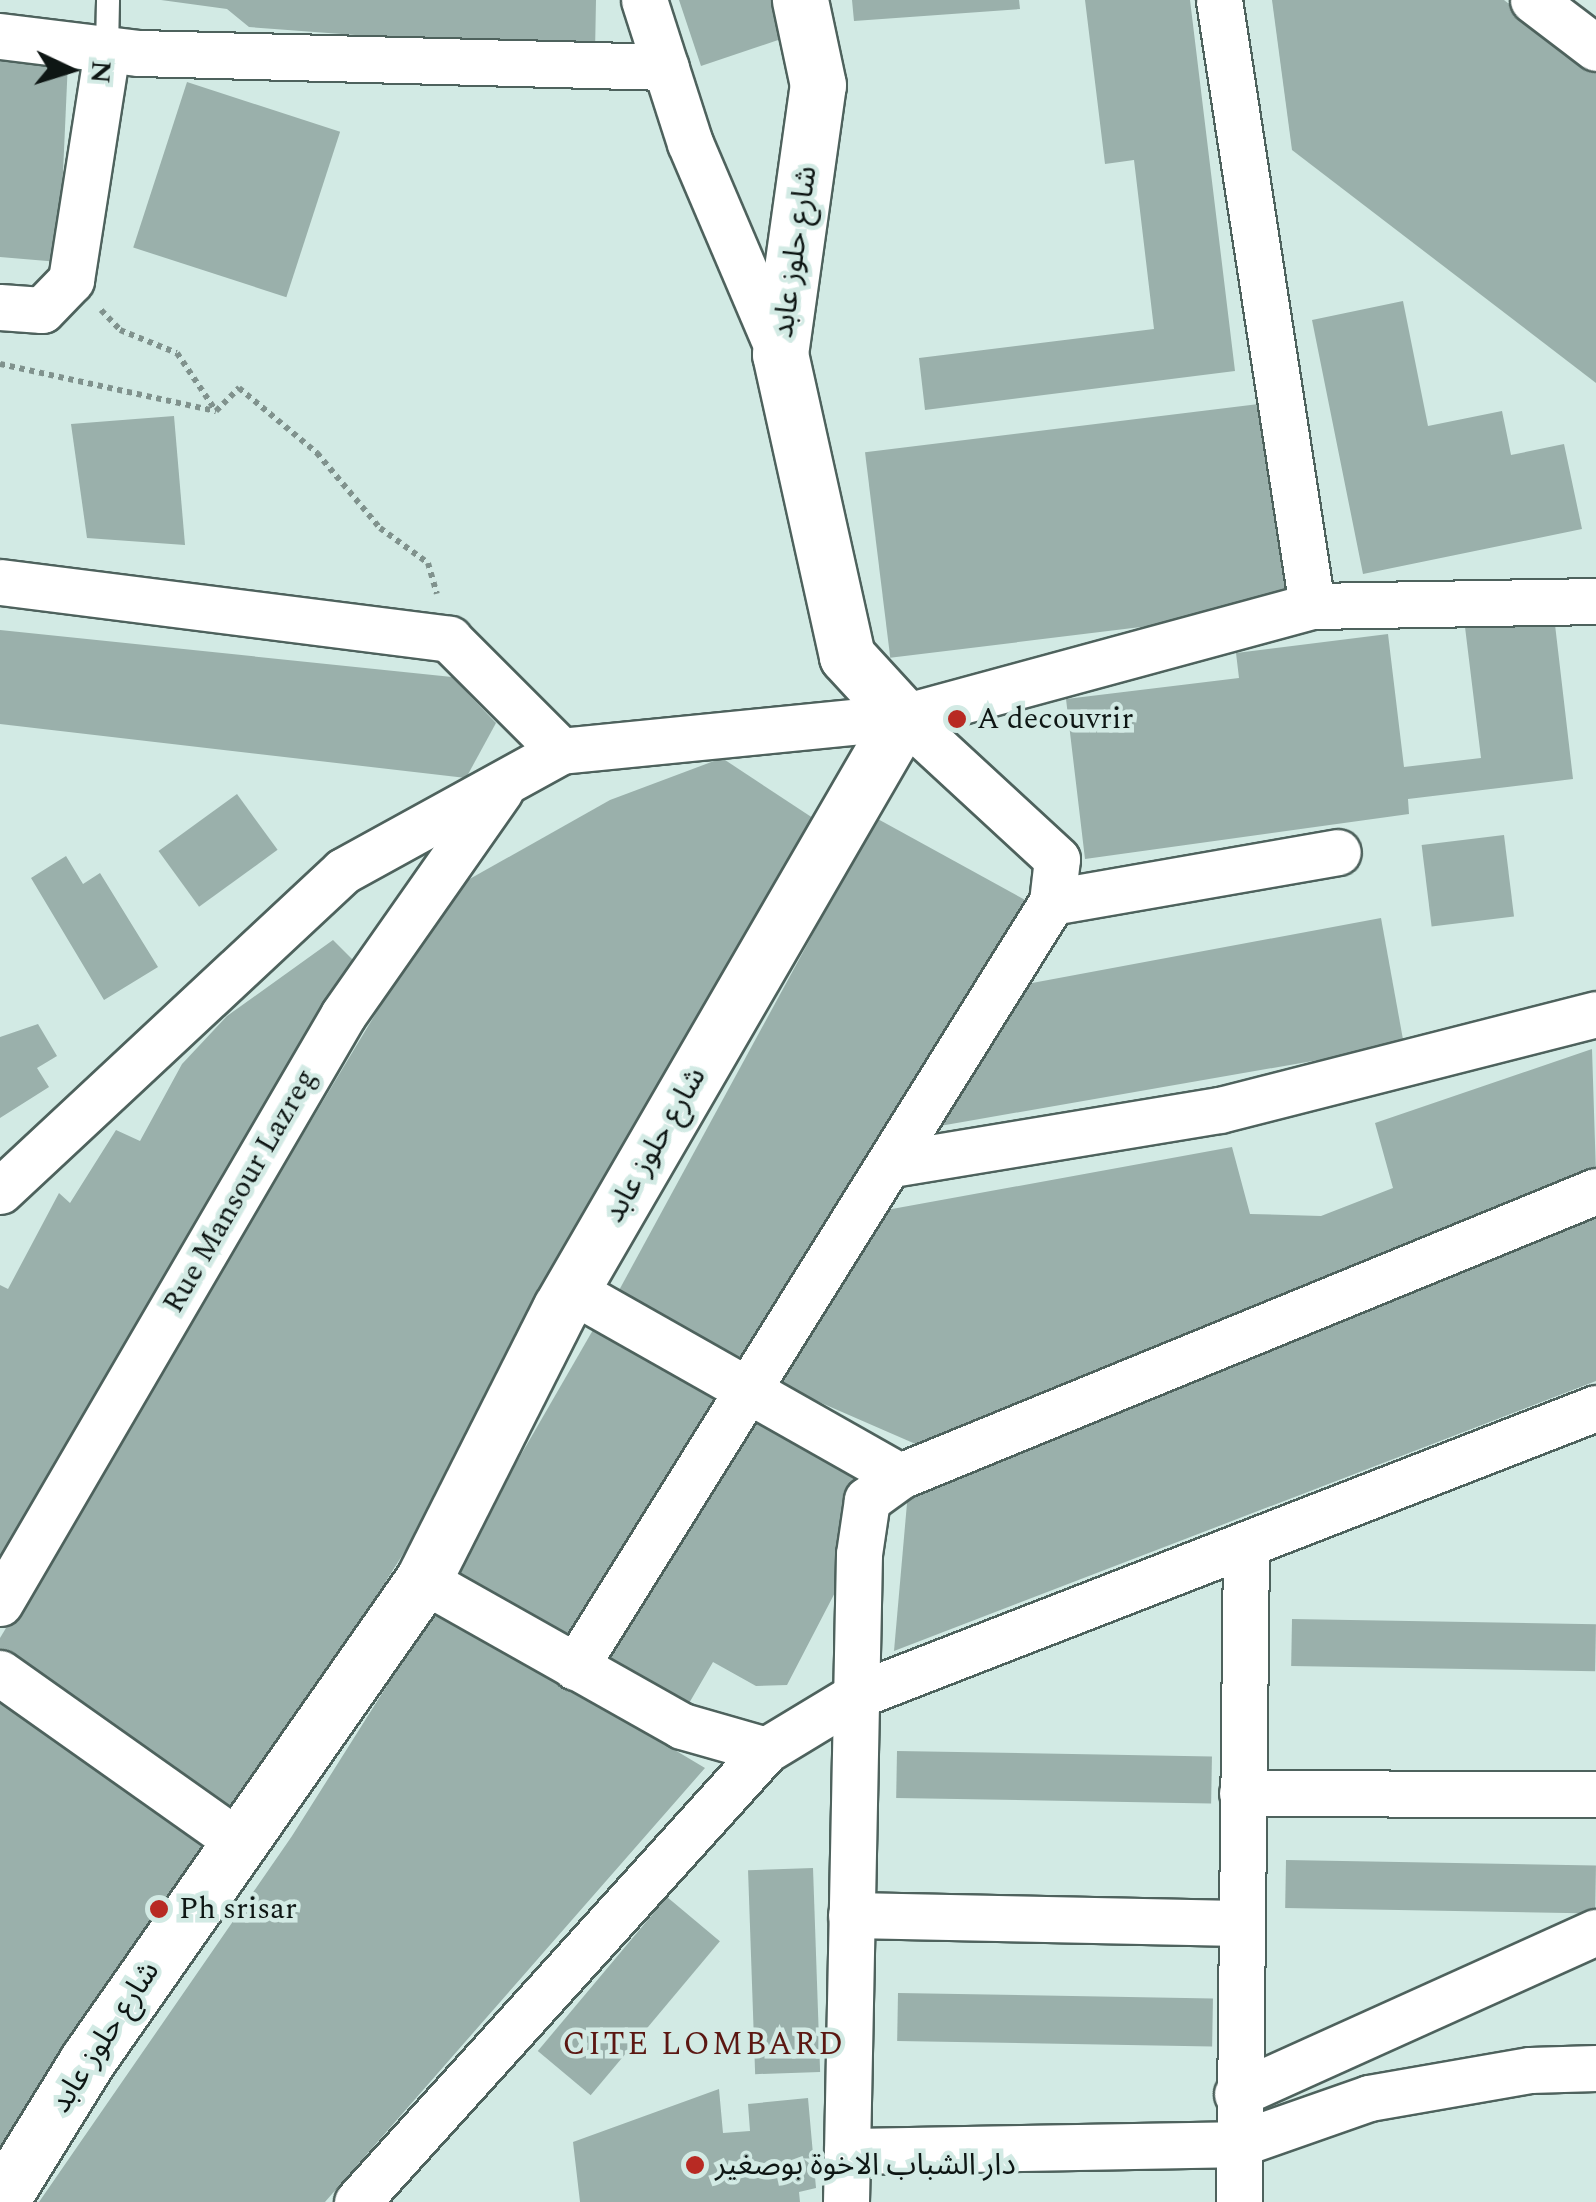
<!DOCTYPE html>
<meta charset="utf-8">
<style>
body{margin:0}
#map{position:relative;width:1596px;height:2202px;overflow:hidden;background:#d2eae4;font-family:Spectral,"Noto Sans Arabic",serif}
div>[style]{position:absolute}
.building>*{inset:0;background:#9ab0ab;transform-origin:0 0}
.path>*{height:6px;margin-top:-3px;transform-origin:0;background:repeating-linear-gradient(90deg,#80928d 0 5px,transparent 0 10px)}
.roads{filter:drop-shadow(2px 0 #4e625d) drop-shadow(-2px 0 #4e625d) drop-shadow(0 2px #4e625d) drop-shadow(0 -2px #4e625d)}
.service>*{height:22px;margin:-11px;padding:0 11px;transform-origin:11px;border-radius:11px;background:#fff}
.minor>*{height:45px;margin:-22.5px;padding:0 22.5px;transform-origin:22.5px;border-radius:22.5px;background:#fff}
.tertiary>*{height:55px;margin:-27.5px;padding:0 27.5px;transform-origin:27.5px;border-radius:27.5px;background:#fff}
.dots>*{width:28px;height:28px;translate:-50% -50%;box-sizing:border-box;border:5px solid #d2eae4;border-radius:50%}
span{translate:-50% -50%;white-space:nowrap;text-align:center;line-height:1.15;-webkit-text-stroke:9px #d2eae4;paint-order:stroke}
.street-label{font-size:30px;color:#0e1614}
.poi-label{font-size:30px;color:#0e1614}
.left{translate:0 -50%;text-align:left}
.neighbourhood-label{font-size:32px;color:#5b1712;letter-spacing:2.5px}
.north{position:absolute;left:20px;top:20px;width:100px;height:100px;-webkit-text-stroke:8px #d2eae4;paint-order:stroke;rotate:94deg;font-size:28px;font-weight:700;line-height:40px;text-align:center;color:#0e1614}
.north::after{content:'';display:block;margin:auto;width:35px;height:45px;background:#0e1614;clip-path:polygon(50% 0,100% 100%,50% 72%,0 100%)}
</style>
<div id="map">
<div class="building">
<i style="clip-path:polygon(161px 0,596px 0,595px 53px,249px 27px,227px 9px)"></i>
<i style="clip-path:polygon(679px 0,775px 0,787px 37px,701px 66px)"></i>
<i style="clip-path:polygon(852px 0,1019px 0,1020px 9px,854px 21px)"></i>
<i style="clip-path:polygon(1085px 0,1190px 0,1235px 371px,925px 410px,919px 358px,1154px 329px,1134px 160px,1105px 164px)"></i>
<i style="clip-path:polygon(1272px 0,1504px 0,1596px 72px,1596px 383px,1292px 150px)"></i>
<i style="clip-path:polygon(0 53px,68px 61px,59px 262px,0 257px)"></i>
<i style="left:187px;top:82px;width:161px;height:174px;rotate:18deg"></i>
<i style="clip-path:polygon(1403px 301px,1428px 426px,1502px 411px,1511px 455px,1564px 444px,1582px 529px,1363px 574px,1312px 320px)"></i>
<i style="left:1267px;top:403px;width:207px;height:405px;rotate:83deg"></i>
<i style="clip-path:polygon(174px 416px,185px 545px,87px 538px,71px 424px)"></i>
<i style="clip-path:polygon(1554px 616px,1573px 779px,1408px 799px,1409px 814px,1085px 859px,1066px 699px,1239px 678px,1236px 653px,1388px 634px,1404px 767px,1481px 758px,1465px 627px)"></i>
<i style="clip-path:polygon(0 630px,452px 677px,496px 723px,466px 778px,0 724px)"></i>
<i style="clip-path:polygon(722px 758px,822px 824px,454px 1473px,235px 1821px,0 1655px,0 1638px,450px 890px,610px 800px)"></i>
<i style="left:237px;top:794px;width:69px;height:97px;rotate:54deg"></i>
<i style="clip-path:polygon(876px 818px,1027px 901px,744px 1364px,617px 1294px)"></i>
<i style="left:1504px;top:835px;width:82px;height:83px;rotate:83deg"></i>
<i style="clip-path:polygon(66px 856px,83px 884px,100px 873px,158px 967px,104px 1000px,31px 878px)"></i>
<i style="clip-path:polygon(1381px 918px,1404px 1045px,934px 1127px,1016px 986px)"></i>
<i style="clip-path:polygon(333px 940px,359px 966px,0 1565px,0 1285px,8px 1289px,59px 1193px,70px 1203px,116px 1130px,140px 1141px,182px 1064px,227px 1016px)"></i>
<i style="clip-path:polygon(38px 1024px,57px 1056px,37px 1068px,49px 1087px,0 1118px,0 1037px)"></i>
<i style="clip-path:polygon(1592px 1049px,1596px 1174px,927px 1449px,780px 1385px,881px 1211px,1232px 1147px,1250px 1214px,1321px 1216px,1393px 1188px,1375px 1123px)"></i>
<i style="clip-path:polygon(1596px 1205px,1596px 1381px,894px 1651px,908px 1492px)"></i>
<i style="left:597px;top:1323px;width:144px;height:291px;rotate:30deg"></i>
<i style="clip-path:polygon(755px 1411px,868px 1473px,841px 1581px,787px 1685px,756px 1686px,713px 1662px,688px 1705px,603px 1668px)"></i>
<i style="clip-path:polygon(436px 1608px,705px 1768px,325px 2202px,39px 2202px,292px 1836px)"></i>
<i style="left:1292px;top:1619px;width:304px;height:47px;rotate:1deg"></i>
<i style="clip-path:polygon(0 1699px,214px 1848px,0 2156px)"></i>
<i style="left:897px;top:1751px;width:315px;height:47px;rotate:1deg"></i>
<i style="left:1286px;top:1860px;width:310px;height:48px;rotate:1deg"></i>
<i style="left:813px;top:1868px;width:204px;height:65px;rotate:88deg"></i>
<i style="left:667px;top:1897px;width:69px;height:201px;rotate:40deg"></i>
<i style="left:898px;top:1993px;width:315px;height:48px;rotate:1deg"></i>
<i style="clip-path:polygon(719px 2089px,723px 2133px,750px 2131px,748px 2104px,808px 2098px,816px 2188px,799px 2192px,800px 2202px,580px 2202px,573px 2142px)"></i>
</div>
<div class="path">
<i style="left:101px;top:310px;width:28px;rotate:46deg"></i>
<i style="left:120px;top:330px;width:61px;rotate:22deg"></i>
<i style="left:177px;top:353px;width:70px;rotate:56.1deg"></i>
<i style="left:216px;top:411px;width:33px;rotate:-45deg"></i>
<i style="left:239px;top:388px;width:102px;rotate:39.8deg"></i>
<i style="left:317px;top:453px;width:98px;rotate:50deg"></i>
<i style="left:380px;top:528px;width:59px;rotate:36.1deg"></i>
<i style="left:428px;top:563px;width:32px;rotate:74deg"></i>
<i style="left:0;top:364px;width:221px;rotate:12.3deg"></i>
</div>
<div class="roads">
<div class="service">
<i style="left:107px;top:49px;width:49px;rotate:-88.8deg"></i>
</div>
<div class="minor">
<i style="left:644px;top:0;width:150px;rotate:72.2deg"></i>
<i style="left:690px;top:143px;width:229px;rotate:66.9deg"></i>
<i style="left:1219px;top:0;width:613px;rotate:81.28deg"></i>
<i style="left:1533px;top:0;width:79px;rotate:37.3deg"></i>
<i style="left:0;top:36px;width:140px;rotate:7deg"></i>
<i style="left:139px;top:53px;width:527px;rotate:1.52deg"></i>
<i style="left:0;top:307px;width:42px;rotate:4.1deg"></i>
<i style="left:42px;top:310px;width:42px;rotate:-46deg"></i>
<i style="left:71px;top:280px;width:234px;rotate:-81.1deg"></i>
<i style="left:0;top:582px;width:453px;rotate:7.2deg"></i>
<i style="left:449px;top:639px;width:158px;rotate:45deg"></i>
<i style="left:561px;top:751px;width:344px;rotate:-5.7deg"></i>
<i style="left:903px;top:717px;width:424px;rotate:-15.2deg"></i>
<i style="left:1312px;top:606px;width:284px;rotate:-1deg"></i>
<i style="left:1052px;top:902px;width:290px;rotate:-9.9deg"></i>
<i style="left:893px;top:1164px;width:331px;rotate:-9.4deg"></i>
<i style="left:1220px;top:1110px;width:388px;rotate:-14.3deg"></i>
<i style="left:0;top:1191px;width:469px;rotate:-43deg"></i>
<i style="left:343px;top:871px;width:249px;rotate:-28.8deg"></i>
<i style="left:571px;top:1290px;width:378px;rotate:29.5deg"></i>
<i style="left:900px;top:1476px;width:752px;rotate:-22.27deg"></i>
<i style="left:423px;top:1580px;width:297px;rotate:29.4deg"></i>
<i style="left:682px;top:1726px;width:87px;rotate:15.9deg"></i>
<i style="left:766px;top:1750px;width:104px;rotate:-31.2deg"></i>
<i style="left:855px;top:1696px;width:795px;rotate:-21.24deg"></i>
<i style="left:0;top:1603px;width:681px;rotate:-59.74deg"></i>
<i style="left:343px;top:1015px;width:274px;rotate:-55deg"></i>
<i style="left:575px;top:1667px;width:902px;rotate:-58.06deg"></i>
<i style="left:1052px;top:902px;width:43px;rotate:-83.4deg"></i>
<i style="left:1057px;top:859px;width:209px;rotate:-137.3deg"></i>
<i style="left:0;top:1673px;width:291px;rotate:35.3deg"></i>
<i style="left:1242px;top:1793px;width:354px;rotate:0.2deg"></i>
<i style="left:851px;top:1915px;width:389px;rotate:1.2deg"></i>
<i style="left:1237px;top:2094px;width:394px;rotate:-24.3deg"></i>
<i style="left:847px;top:2151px;width:391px;rotate:-1deg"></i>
<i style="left:1238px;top:2144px;width:139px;rotate:-19.3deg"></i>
<i style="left:1369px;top:2098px;width:163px;rotate:-9.9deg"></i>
<i style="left:1530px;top:2070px;width:66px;rotate:-1.7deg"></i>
<i style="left:357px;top:2202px;width:610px;rotate:-47.86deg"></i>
<i style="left:846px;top:2202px;width:648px;rotate:-88.85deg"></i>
<i style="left:859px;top:1554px;width:55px;rotate:-81.6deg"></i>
<i style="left:867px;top:1500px;width:41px;rotate:-36deg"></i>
<i style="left:1239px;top:2202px;width:653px;rotate:-89.39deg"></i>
</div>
<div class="tertiary">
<i style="left:0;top:2202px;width:166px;rotate:-58.3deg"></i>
<i style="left:87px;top:2061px;width:587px;rotate:-55.06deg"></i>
<i style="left:423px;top:1580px;width:304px;rotate:-63.2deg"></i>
<i style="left:560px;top:1309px;width:684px;rotate:-59.91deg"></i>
<i style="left:903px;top:717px;width:83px;rotate:-132.6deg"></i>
<i style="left:847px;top:656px;width:309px;rotate:-102.5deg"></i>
<i style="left:780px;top:354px;width:272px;rotate:-82deg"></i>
<i style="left:818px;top:85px;width:87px;rotate:-102deg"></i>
</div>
</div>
<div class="dots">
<i style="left:957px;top:719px;background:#b82a23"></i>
<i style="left:159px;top:1909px;background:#b82a23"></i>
<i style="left:695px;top:2165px;background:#b82a23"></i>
</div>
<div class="street-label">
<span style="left:795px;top:252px;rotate:-82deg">شارع حلوز عابد</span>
<span style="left:655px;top:1145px;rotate:-60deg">شارع حلوز عابد</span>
<span style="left:240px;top:1191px;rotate:-60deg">Rue Mansour Lazreg</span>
<span style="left:105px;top:2037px;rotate:-57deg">شارع حلوز عابد</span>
</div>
<div class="poi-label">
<span class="left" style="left:977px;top:719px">A decouvrir</span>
<span class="left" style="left:179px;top:1909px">Ph srisar</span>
<span class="left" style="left:715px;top:2165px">دار الشباب الاخوة بوصغير</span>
</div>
<div class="neighbourhood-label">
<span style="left:704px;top:2045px">CITE LOMBARD</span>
</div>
<div class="north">N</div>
</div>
